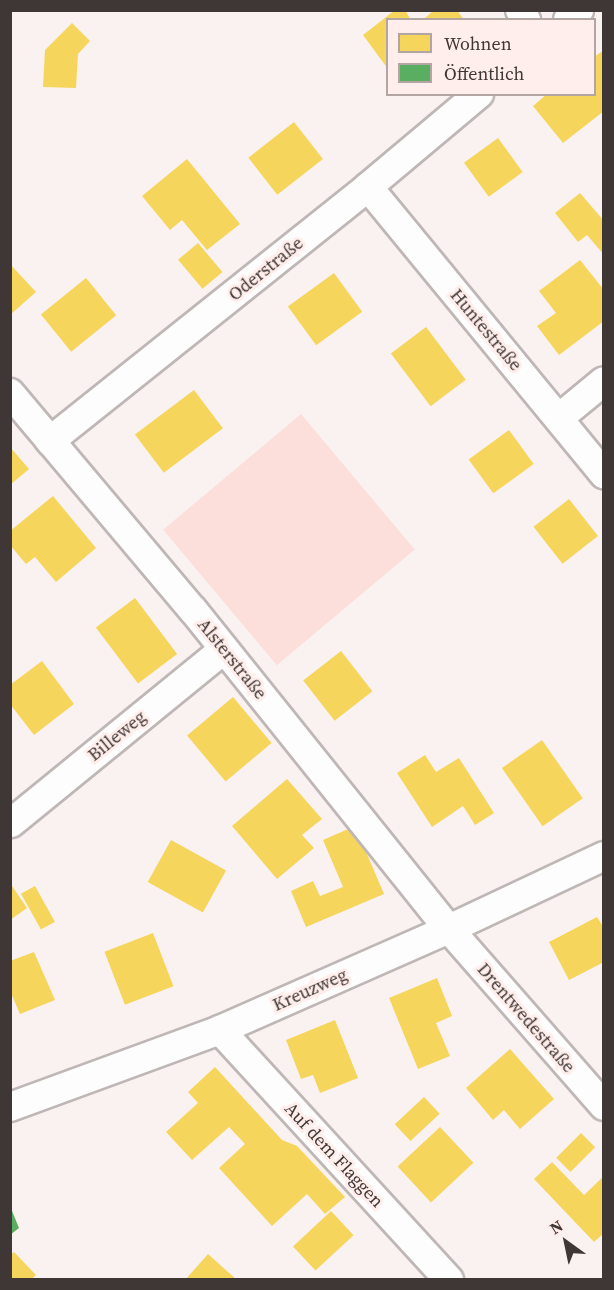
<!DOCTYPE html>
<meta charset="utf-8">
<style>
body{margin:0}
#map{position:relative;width:614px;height:1290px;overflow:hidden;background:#faf2f0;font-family:"Source Serif 4",serif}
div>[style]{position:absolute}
.green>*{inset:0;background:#fcdfda;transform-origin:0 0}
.homes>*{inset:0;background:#f6d55c;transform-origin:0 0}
.public>*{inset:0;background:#5aae61}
.roads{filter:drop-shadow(2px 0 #beb7b5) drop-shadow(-2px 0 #beb7b5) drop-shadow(0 2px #beb7b5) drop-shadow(0 -2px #beb7b5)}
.minor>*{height:28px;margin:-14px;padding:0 14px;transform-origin:14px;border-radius:14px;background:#fefdfd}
span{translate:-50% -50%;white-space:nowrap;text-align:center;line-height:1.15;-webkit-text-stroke:6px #ffeeeb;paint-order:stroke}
.street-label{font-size:18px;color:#3f3735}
.frame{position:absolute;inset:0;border:12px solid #3f3735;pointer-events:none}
.legend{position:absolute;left:386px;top:18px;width:210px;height:78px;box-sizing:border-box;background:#ffeeeb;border:2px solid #b2a5a2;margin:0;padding:8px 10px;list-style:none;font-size:18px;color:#3f3735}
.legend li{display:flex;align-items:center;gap:12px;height:30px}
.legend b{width:30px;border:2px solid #b2a5a2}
.north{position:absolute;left:536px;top:1212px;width:60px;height:60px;-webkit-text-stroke:4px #ffeeeb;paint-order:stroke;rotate:327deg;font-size:16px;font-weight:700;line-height:24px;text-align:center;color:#3f3735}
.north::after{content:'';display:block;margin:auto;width:21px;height:27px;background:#3f3735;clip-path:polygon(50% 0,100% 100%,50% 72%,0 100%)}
</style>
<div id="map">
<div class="green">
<i style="left:301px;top:414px;width:177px;height:180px;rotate:50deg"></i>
</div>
<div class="homes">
<i style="clip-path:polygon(395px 10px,405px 10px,411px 20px,388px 20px,388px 69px,363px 35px)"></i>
<i style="clip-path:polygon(434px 10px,457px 10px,464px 20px,423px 20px)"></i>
<i style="clip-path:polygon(72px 23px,90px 41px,78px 54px,76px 88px,43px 87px,45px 50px)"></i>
<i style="clip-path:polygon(604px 50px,604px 111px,563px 143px,533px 106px,547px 94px,594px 94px,594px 57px)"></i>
<i style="left:294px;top:122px;width:47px;height:58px;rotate:52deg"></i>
<i style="left:498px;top:138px;width:42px;height:42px;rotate:54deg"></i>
<i style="clip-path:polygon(187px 159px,240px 224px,207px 250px,182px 220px,170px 230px,142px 196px)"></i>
<i style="clip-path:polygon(580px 193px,604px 221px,604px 255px,587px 235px,578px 242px,555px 213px)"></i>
<i style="left:198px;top:243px;width:38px;height:26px;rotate:50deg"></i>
<i style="clip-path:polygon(580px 260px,604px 290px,604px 321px,559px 355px,537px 326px,556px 313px,539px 291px)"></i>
<i style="clip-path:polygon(10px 264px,36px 292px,10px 315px)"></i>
<i style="left:334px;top:273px;width:48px;height:57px;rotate:54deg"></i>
<i style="left:86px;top:278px;width:48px;height:58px;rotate:51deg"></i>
<i style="left:426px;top:327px;width:66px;height:44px;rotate:53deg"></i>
<i style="left:194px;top:390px;width:48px;height:74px;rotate:53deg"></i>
<i style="left:509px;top:430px;width:42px;height:50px;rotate:54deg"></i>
<i style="clip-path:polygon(10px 447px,29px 469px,10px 485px)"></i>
<i style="clip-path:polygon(53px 496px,96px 548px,56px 582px,35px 557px,26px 564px,10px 545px,10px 531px)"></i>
<i style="left:569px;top:499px;width:47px;height:45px;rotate:52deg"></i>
<i style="left:135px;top:598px;width:70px;height:49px;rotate:53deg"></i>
<i style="left:341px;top:651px;width:51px;height:48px;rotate:52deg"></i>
<i style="clip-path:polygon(42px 661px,74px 704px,34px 735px,10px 704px,10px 685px)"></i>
<i style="left:233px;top:697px;width:60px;height:60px;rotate:50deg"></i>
<i style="left:542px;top:740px;width:71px;height:49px;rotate:55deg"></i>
<i style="clip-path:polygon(425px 755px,436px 772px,459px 758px,494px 813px,475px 825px,463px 806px,432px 827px,397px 773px)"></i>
<i style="clip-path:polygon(287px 779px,322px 819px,302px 835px,314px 848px,277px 879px,232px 826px)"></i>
<i style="clip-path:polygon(355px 826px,384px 894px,306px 927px,291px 891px,313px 881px,320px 896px,343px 887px,323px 840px)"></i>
<i style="left:171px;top:840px;width:63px;height:48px;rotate:29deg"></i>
<i style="clip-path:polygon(10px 883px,27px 908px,10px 920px)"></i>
<i style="left:35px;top:886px;width:41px;height:16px;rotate:61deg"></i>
<i style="clip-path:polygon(597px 917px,604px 928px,604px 962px,569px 980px,549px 942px)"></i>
<i style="left:153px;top:933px;width:57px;height:52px;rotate:69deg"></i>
<i style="clip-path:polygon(34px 952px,55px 1000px,20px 1014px,10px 991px,10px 961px)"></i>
<i style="clip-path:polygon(437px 978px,452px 1016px,436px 1023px,450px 1056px,418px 1069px,389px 998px)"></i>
<i style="clip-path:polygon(335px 1020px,358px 1078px,320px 1093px,313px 1075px,301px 1079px,286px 1040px)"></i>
<i style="clip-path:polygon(510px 1049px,554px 1099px,520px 1129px,504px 1110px,493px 1120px,466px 1088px)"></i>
<i style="clip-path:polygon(215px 1067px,282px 1140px,297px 1146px,345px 1197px,325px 1214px,307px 1194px,272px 1226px,219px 1168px,245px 1144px,229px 1127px,192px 1160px,166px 1132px,198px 1103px,188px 1092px)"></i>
<i style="left:424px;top:1097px;width:23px;height:40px;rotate:47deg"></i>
<i style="left:440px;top:1127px;width:49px;height:58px;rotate:47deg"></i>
<i style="left:581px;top:1133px;width:20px;height:35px;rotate:45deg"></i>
<i style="clip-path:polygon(552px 1162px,584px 1195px,604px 1176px,604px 1233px,594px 1242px,534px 1179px)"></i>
<i style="left:331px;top:1211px;width:33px;height:52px;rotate:47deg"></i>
<i style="clip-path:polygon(14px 1252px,36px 1275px,31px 1280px,10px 1280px,10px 1255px)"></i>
<i style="clip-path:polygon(208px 1254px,237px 1280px,185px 1280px)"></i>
</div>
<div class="public">
<i style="clip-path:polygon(10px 1206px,19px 1228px,10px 1235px)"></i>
</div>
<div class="roads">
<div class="minor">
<i style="left:520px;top:10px;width:12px;rotate:59deg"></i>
<i style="left:568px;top:20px;width:15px;rotate:-42deg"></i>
<i style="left:368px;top:187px;width:372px;rotate:50.6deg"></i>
<i style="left:10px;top:393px;width:284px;rotate:49.9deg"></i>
<i style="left:193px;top:610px;width:409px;rotate:51.3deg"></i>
<i style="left:449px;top:929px;width:235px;rotate:48.8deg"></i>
<i style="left:559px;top:418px;width:58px;rotate:-39.4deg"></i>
<i style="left:50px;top:441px;width:407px;rotate:-38.6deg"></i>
<i style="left:368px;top:187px;width:145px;rotate:-40deg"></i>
<i style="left:11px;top:823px;width:275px;rotate:-39.2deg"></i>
<i style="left:220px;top:1030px;width:339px;rotate:47.5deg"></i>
<i style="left:10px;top:1107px;width:224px;rotate:-20.1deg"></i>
<i style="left:220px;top:1030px;width:250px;rotate:-23.8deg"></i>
<i style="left:449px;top:929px;width:171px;rotate:-25.2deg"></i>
</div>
</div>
<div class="street-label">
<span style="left:266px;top:269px;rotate:-39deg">Oderstraße</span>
<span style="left:486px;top:330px;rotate:50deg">Huntestraße</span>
<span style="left:232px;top:659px;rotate:51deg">Alsterstraße</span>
<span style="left:117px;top:736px;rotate:-39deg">Billeweg</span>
<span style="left:310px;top:990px;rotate:-24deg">Kreuzweg</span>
<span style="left:526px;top:1018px;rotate:49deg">Drentwedestraße</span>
<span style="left:334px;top:1155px;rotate:47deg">Auf dem Flaggen</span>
</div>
<div class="frame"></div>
<ul class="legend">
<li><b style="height:16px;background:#f6d55c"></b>Wohnen</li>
<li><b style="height:16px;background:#5aae61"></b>Öffentlich</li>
</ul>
<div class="north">N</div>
</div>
